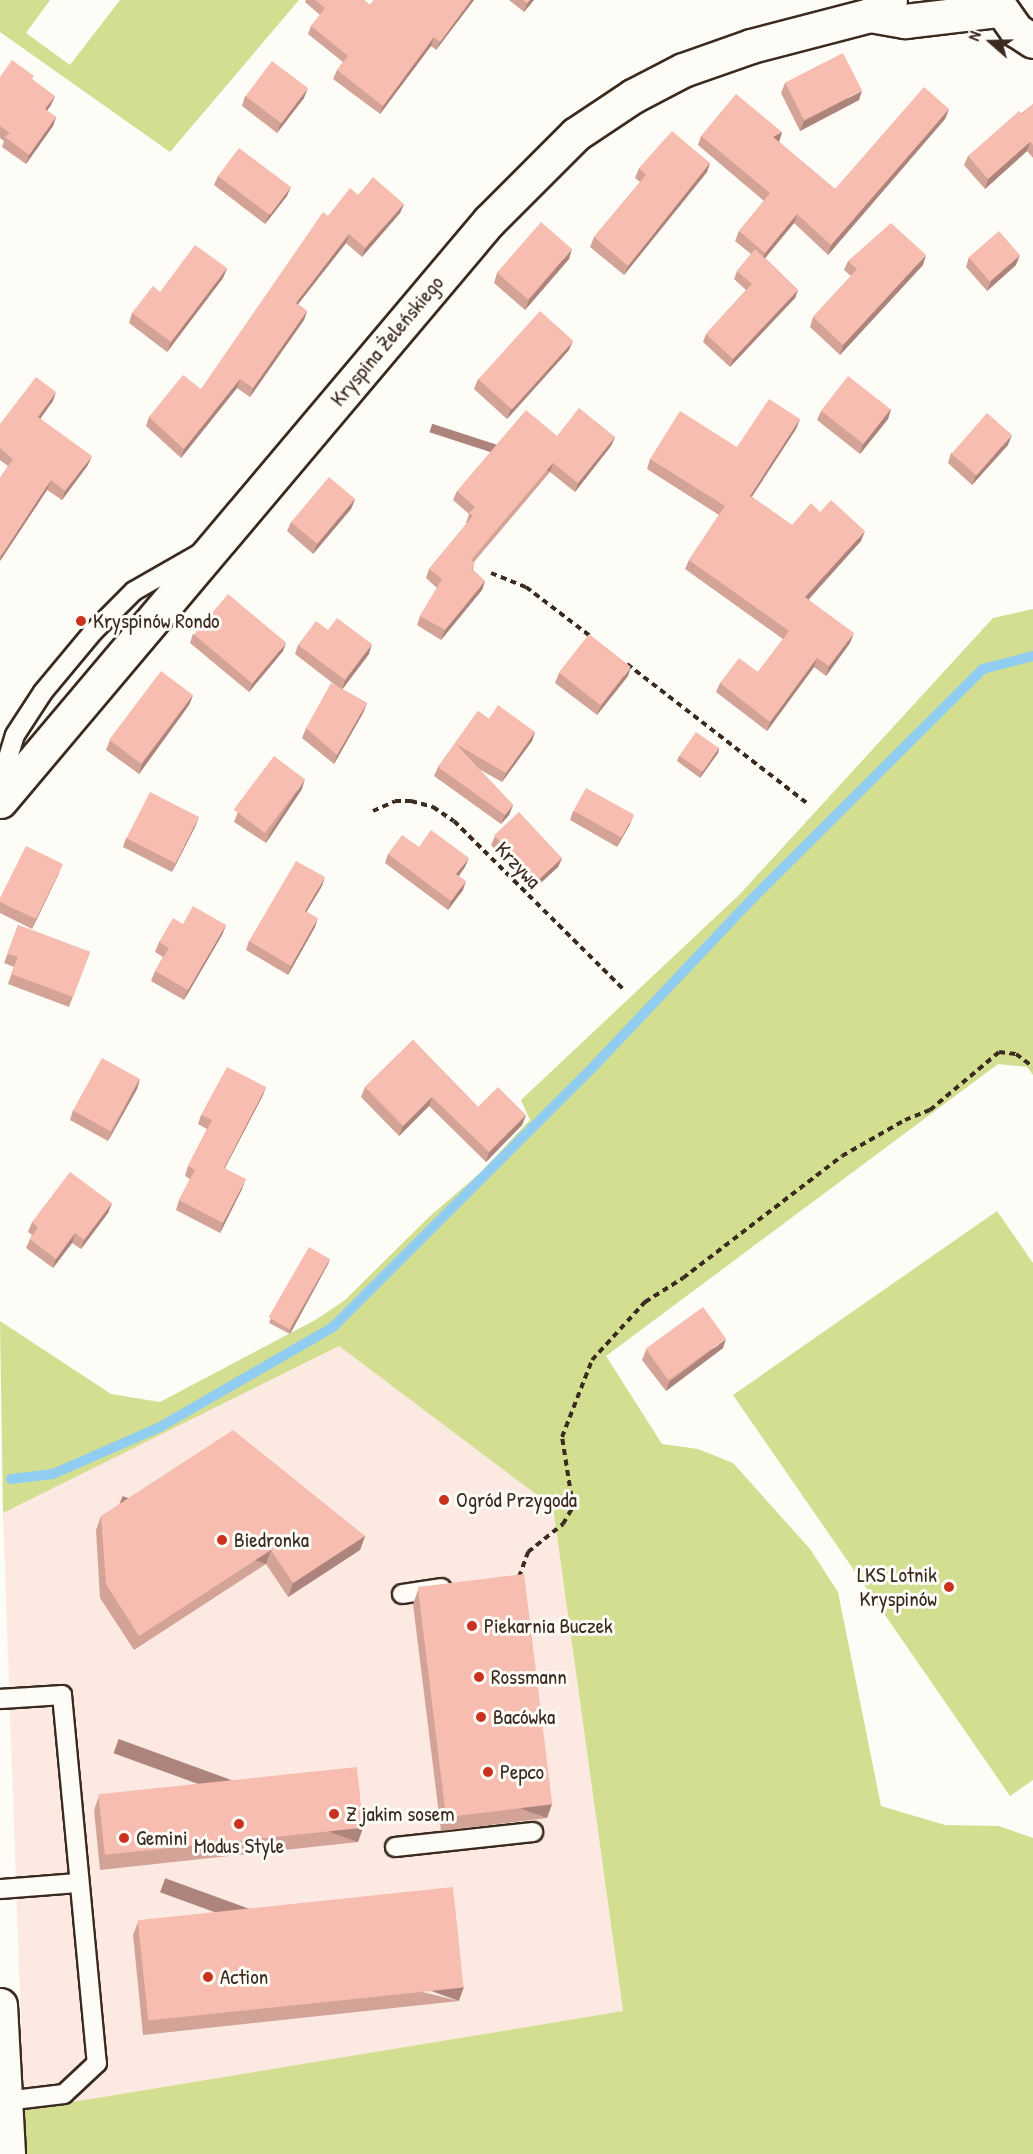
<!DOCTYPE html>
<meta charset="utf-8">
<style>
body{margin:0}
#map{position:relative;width:1033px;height:2154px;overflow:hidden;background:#fdfcf7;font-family:"Patrick Hand",sans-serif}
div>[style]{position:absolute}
.built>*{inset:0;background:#fbe9e2}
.green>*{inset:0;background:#d3de91}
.stream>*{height:10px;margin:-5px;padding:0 5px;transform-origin:5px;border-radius:5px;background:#90cdf0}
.path>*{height:4px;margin-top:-2px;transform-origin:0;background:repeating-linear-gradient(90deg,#3b2a1e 0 6px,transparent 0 10.5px)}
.roads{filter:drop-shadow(2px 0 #3b2a1e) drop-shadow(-2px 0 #3b2a1e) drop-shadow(0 2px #3b2a1e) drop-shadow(0 -2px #3b2a1e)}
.service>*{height:18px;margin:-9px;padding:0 9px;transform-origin:9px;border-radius:9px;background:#fdfcf7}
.secondary>*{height:33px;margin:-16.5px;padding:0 16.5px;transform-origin:16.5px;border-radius:16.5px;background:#fdfcf7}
.wall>*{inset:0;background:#d4a397}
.shaded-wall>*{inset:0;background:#ad847b;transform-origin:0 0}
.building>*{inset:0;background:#f7bdb0;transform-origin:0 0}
.dots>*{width:16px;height:16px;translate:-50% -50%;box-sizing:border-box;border:3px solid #fdfcf7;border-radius:50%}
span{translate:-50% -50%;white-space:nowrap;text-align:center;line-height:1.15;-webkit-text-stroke:6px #fdfcf7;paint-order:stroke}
.street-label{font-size:21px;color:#3b2a1e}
.poi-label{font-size:21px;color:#3b2a1e}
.left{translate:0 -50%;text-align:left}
.right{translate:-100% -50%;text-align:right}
.north{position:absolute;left:961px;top:12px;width:60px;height:60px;-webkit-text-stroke:4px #fdfcf7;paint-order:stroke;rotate:290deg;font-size:16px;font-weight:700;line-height:24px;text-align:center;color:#3b2a1e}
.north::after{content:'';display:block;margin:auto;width:21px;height:27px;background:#3b2a1e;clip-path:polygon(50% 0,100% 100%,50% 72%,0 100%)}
</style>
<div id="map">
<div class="built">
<i style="clip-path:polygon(339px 1346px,553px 1507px,623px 2011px,24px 2110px,3px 1513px)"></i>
</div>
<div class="green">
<i style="clip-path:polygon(0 0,50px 0,26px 33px,70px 65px,120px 0,299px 0,170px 152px,0 32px)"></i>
<i style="clip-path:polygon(1033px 609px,1033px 1075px,1027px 1067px,998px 1064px,606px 1356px,662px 1444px,698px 1449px,733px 1463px,810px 1549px,838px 1592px,881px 1806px,945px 1825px,999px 1826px,1033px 1838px,1033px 2154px,26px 2154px,24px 2110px,623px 2011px,553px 1507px,339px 1346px,3px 1513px,0 1321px,111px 1394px,160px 1402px,317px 1319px,345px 1300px,429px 1217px,480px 1173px,530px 1120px,521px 1100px,740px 894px,993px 618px)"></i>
<i style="clip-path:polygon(997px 1211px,1033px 1263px,1033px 1780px,1010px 1796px,733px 1395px)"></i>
</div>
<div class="stream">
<i style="left:11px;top:1479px;width:42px;rotate:-6.8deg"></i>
<i style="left:53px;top:1474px;width:117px;rotate:-23.7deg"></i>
<i style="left:160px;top:1427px;width:200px;rotate:-30deg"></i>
<i style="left:333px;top:1327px;width:371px;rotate:-45deg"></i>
<i style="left:595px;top:1065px;width:230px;rotate:-46.6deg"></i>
<i style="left:753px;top:898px;width:325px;rotate:-44.9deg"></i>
<i style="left:983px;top:669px;width:52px;rotate:-14.6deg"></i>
</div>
<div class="path">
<i style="left:491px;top:573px;width:38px;rotate:22deg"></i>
<i style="left:526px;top:587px;width:81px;rotate:37.4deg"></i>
<i style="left:627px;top:664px;width:227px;rotate:37.7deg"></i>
<i style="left:373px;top:811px;width:24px;rotate:-24deg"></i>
<i style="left:395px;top:801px;width:16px"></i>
<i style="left:411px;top:801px;width:23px;rotate:15deg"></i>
<i style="left:433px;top:807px;width:25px;rotate:34deg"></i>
<i style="left:454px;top:821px;width:241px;rotate:44.8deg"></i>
<i style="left:519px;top:1577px;width:27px;rotate:-70deg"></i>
<i style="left:528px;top:1552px;width:45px;rotate:-38.7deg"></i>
<i style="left:563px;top:1524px;width:20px;rotate:-60deg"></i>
<i style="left:573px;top:1507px;width:71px;rotate:-98.9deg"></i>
<i style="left:562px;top:1437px;width:83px;rotate:-68.7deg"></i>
<i style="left:592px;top:1360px;width:79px;rotate:-47.6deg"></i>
<i style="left:645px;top:1302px;width:45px;rotate:-32.3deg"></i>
<i style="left:683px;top:1278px;width:200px;rotate:-37.5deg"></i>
<i style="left:842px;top:1156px;width:73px;rotate:-29.7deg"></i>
<i style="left:905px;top:1120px;width:27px;rotate:-22deg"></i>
<i style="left:930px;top:1110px;width:90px;rotate:-40deg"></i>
<i style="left:999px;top:1052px;width:17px;rotate:7deg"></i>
<i style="left:1016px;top:1054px;width:21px;rotate:37deg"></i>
</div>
<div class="roads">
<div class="service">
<i style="left:0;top:784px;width:51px;rotate:-73deg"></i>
<i style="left:15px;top:735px;width:51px;rotate:-56.9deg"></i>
<i style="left:43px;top:692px;width:78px;rotate:-50.2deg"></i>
<i style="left:93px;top:632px;width:58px;rotate:-45deg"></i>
<i style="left:134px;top:591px;width:78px;rotate:-29.8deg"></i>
<i style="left:402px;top:1594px;width:40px;rotate:-8.5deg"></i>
<i style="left:0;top:1699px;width:62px;rotate:-3.7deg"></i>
<i style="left:62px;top:1695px;width:370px;rotate:84.6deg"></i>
<i style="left:97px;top:2063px;width:45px;rotate:136.8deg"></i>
<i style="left:64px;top:2094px;width:59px;rotate:173.2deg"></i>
<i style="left:395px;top:1847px;width:139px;rotate:-6.2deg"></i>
<i style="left:0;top:1889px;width:78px;rotate:-4.4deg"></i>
</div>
<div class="secondary">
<i style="left:995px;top:0;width:37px;rotate:55deg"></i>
<i style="left:1016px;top:30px;width:20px;rotate:33deg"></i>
<i style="left:870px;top:15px;width:36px;rotate:10deg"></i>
<i style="left:905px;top:21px;width:95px;rotate:-6.7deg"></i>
<i style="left:0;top:801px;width:759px;rotate:-49.87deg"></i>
<i style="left:489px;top:221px;width:123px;rotate:-45deg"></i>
<i style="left:576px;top:134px;width:69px;rotate:-33.7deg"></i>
<i style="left:633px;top:96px;width:56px;rotate:-27.5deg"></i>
<i style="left:683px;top:70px;width:72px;rotate:-19.4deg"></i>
<i style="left:751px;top:46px;width:123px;rotate:-14.6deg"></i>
<i style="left:870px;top:15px;width:25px;rotate:-37deg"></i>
<i style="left:0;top:2005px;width:149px;rotate:86.9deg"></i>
</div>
</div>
<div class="wall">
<i style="clip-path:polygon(306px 0,364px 0,370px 5px,374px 0,474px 0,436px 50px,431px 46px,380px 114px,333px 79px,337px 70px,343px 62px,308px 34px,311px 26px,320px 15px,305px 2px)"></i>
<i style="clip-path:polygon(509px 0,534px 0,524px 12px)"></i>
<i style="clip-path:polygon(0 77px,55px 96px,51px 105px,47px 111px,56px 117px,53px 126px,26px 164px,2px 147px,4px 141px,0 138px)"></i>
<i style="clip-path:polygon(785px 83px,859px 100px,800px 131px,781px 93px)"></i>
<i style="clip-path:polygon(245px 96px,304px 98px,277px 133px,242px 106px)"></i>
<i style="clip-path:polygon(1033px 104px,1033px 158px,1027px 151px,985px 189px,964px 165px,968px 156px)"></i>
<i style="clip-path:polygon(949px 109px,945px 119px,828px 255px,794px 223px,765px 258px,798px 290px,795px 298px,730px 367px,703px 342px,706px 334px,746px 290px,734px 279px,737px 271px,751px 254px,735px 241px,739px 231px,764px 201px,698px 145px,701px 136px,782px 132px,779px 142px,835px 189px)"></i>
<i style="clip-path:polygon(710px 163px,707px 172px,624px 275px,590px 247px,594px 237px,640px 182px,635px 178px,639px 168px)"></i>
<i style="clip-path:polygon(218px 176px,287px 196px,265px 224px,214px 185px)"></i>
<i style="clip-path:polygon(358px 195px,404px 204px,400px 213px,362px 257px,346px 243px,298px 304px,307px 311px,304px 320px,250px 397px,237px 388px,181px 458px,146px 426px,149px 417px,201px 389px,328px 216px)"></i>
<i style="clip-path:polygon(969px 257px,1016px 265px,987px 291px,966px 267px)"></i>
<i style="clip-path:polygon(569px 259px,525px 310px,494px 283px,497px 273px)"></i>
<i style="clip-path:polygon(848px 261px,923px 265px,840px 355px,810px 327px,813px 317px,851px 276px,844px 270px)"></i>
<i style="clip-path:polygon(227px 268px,223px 278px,167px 352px,129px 323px,132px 313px,160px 292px)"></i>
<i style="clip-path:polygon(569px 350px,507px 419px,474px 389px,478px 379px)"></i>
<i style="clip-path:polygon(53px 401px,40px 418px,88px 465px,62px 500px,47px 490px,0 561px,0 478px,8px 466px,0 460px,0 424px)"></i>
<i style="clip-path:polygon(891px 409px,888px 419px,860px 454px,817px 420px,821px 411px)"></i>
<i style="clip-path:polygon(800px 419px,796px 429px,752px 497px,792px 525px,820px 512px,861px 541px,808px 599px,850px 643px,826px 676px,814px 667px,767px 731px,716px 692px,720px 683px,758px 672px,783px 639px,685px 569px,689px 560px,719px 515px,647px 469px,650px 459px,737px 447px)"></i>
<i style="clip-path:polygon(557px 436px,615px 437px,611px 446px,575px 492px,550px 472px,474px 562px,473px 570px,485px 581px,482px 590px,441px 640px,417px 625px,420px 616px,437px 588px,426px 578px,429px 569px,467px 523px,466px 523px,469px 514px,453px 500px,457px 491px)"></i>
<i style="clip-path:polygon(1008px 445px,972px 485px,948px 463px,951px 453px)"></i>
<i style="clip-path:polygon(355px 499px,351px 509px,313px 554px,287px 531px,291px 522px)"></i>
<i style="clip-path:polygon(328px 630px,369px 654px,342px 689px,367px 703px,363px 713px,334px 764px,302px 738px,306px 728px,339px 688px,295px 654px,298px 645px)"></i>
<i style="clip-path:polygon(193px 634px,283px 651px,249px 692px,190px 643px)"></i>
<i style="clip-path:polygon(559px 673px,628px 676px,597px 715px,555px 683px)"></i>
<i style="clip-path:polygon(193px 695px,189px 705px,139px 774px,106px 750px,110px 740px)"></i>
<i style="clip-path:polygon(478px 711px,489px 719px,535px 732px,532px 741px,502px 782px,479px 769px,513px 805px,509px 815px,501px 824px,434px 776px,438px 767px)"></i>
<i style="clip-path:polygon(719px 748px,718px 753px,700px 778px,677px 761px,679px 756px)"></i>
<i style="clip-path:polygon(302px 789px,266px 843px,234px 822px,238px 812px)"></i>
<i style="clip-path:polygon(573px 811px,630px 824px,617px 847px,570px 820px)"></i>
<i style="clip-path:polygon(199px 817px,195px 827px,172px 872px,123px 847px,126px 838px)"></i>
<i style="clip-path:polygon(495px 836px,562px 858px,558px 867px,533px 890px,491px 845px)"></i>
<i style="clip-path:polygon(419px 847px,465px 867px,459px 876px,463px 890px,448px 910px,385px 863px,388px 854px)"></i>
<i style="clip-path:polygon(59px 873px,32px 929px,0 913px,0 898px)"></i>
<i style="clip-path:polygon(322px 886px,307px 911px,315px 927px,288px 975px,246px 950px,249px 941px)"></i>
<i style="clip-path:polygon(183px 924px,226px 925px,222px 935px,184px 1000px,151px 981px,155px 971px,163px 957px,155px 952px,159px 942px)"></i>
<i style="clip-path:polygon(18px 925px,90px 952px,69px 1007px,8px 984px,14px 967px,4px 963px)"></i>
<i style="clip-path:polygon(413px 1040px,478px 1107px,526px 1115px,522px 1125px,486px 1162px,429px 1106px,399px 1136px,361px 1097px,365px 1087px)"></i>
<i style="clip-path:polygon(140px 1079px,137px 1089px,108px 1141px,70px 1120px,73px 1110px)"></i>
<i style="clip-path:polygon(266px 1087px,262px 1097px,225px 1168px,242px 1189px,220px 1233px,176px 1210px,179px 1200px,190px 1179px,185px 1176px,188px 1166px,207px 1129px,198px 1124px,201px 1115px)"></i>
<i style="clip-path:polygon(112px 1203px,108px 1213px,81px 1249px,72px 1243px,53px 1268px,26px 1248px,30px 1239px,32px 1235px,28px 1232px,32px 1222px)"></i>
<i style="clip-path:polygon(330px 1259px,328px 1264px,290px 1334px,269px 1323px,271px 1318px)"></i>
<i style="clip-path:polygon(723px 1348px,666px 1391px,642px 1360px,646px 1350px)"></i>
<i style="clip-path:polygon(101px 1516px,365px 1536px,360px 1550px,288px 1597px,266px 1564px,134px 1650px,100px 1598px,96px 1530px)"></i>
<i style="clip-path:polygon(418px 1590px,552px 1804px,547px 1818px,441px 1831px,413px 1604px)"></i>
<i style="clip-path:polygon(99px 1796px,363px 1828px,358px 1842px,100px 1870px,94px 1810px)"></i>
<i style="clip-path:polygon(138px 1922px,459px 2001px,143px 2035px,133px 1935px)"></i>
</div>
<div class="shaded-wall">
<i style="clip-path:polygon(471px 0,474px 0,436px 50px,440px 42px)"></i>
<i style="clip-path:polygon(530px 0,534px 0,524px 12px,527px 3px)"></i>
<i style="clip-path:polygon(434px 37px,431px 46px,380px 114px,383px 106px)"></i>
<i style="clip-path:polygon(308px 88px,304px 98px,277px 133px,281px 123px)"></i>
<i style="clip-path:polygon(862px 91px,859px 100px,800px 131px,804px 121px)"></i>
<i style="clip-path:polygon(55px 96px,51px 105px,41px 119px,45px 109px)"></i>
<i style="clip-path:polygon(949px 109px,945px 119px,828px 255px,831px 245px)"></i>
<i style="clip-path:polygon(56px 117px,53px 126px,26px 164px,29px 155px)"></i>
<i style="clip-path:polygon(782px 132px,779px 142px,773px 137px)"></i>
<i style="clip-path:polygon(1030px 142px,1027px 151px,985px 189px,988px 179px)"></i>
<i style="clip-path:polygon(710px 163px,707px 172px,624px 275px,628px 266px)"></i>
<i style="clip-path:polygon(291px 187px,287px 196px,265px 224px,269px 214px)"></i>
<i style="clip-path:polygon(404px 204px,400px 213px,362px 257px,365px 248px)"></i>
<i style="clip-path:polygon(797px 214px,794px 223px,761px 263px,765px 253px)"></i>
<i style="clip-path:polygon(349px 234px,346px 243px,292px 312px,296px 303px)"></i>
<i style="clip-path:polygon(572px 249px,569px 259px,525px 310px,529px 300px)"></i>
<i style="clip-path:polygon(926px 255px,923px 265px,840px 355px,843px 345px)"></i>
<i style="clip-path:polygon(1020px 255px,1016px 265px,987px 291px,991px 281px)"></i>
<i style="clip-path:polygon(227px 268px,223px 278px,167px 352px,171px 342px)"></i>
<i style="clip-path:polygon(798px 290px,795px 298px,730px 367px,733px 359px)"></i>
<i style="clip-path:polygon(307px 311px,304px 320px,250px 397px,253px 388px)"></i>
<i style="clip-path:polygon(573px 341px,569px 350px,507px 419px,511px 409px)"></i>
<i style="clip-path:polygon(240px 379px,237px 388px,181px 458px,184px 449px)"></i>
<i style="clip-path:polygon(56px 392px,53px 401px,35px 426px,38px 417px)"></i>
<i style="clip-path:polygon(891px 409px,888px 419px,860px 454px,863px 444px)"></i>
<i style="clip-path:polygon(800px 419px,796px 429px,746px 505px,750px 496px)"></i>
<i style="clip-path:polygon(1012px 435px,1008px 445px,972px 485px,976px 475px)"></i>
<i style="clip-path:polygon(615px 437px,611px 446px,575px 492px,578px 483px)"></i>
<i style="clip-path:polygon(92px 456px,88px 465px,62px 500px,65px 491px)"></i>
<i style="left:553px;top:463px;width:9px;height:127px;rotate:108deg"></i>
<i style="clip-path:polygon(51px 480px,47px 490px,0 561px,1px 556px)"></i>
<i style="clip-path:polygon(355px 499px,351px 509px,313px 554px,317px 544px)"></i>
<i style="clip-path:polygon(865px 531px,861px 541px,802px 607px,805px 597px)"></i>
<i style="clip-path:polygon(485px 581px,482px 590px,441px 640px,445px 630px)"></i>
<i style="clip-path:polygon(854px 633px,850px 643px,826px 676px,829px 666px)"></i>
<i style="clip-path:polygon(286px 643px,283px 651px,249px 692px,252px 684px)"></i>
<i style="clip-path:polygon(372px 644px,369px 654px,342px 690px,345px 680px)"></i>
<i style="clip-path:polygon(817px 658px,814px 667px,767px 731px,770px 722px)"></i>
<i style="clip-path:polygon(631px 667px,628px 676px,597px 715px,601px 706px)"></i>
<i style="clip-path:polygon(193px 695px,189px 705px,139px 774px,142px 764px)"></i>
<i style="clip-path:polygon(367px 703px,363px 713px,334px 764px,337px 755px)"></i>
<i style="clip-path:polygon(535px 732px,532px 741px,502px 782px,506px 773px)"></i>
<i style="clip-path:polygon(719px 748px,718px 753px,700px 778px,702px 773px)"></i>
<i style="clip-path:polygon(305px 779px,302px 789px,266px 843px,270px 833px)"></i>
<i style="clip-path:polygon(513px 805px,509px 815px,501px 824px,505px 815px)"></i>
<i style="clip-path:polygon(634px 815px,630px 824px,617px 847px,621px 838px)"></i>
<i style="clip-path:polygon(199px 817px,195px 827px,172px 872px,176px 863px)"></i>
<i style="clip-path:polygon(469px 858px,465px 867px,453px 883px,456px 874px)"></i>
<i style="clip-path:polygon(562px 858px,558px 867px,533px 890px,537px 881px)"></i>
<i style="clip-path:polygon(63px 864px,59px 873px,32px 929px,36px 919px)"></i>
<i style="clip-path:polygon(325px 877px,322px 886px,302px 919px,305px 911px)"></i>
<i style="clip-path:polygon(466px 881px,463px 890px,448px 910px,451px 901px)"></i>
<i style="clip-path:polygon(318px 918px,315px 927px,288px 975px,291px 966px)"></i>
<i style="clip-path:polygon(226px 925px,222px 935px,184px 1000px,188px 990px)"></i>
<i style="clip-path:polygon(140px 1079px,137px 1089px,108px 1141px,112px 1132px)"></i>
<i style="clip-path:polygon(266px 1087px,262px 1097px,220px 1177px,224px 1168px)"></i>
<i style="clip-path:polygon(432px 1097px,429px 1106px,399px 1136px,403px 1126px)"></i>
<i style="clip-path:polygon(526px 1115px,522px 1125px,486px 1162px,489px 1152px)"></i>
<i style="clip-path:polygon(246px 1179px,242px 1189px,220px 1233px,223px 1223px)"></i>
<i style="clip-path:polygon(112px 1203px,108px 1213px,81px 1249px,84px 1240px)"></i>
<i style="clip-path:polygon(75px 1233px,72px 1243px,53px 1268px,56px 1259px)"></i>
<i style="clip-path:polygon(330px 1259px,328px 1264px,290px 1334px,291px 1329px)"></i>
<i style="clip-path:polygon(726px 1339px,723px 1348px,666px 1391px,669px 1382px)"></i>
<i style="clip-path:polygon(365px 1536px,360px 1550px,288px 1597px,293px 1583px)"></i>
<i style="left:271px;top:1550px;width:15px;height:158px;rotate:110deg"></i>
<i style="left:552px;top:1804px;width:15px;height:107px;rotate:110deg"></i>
<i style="left:363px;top:1828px;width:15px;height:260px;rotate:110deg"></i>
<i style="left:464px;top:1987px;width:15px;height:318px;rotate:110deg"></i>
</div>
<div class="building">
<i style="clip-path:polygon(315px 0,364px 0,370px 5px,374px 0,471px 0,440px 42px,434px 37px,383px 106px,337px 70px,348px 56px,311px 26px,325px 8px)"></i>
<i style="clip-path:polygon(523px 0,530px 0,527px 3px)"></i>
<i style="left:843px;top:53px;width:42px;height:65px;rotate:63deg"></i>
<i style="clip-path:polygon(12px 60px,34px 76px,32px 79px,55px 96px,45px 109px,56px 117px,29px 155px,5px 137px,10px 133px,0 126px,0 77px)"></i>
<i style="left:272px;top:61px;width:45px;height:44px;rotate:37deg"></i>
<i style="clip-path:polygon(924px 87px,949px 109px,831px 245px,797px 214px,765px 253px,739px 231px,770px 193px,701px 136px,736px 94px,782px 132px,773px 137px,835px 189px)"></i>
<i style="clip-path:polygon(1033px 104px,1033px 145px,1030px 142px,988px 179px,968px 156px,1019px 111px,1022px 114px)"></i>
<i style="clip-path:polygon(672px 131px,710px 163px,628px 266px,594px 237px,646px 175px,639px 168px)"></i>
<i style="left:239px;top:148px;width:65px;height:35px;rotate:37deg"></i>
<i style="clip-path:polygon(373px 177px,404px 204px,365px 248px,349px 234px,296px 303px,307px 311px,253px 388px,240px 379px,184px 449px,149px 417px,183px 375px,201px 389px,323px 212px,328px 216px,350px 188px,358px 195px)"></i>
<i style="left:541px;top:222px;width:41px;height:67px;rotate:41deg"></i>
<i style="clip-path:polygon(891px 223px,926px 255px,843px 345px,813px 317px,857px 269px,848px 261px)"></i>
<i style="left:999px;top:231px;width:32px;height:40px;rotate:49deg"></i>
<i style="clip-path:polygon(195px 245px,227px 268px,171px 342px,132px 313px,153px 286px,160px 292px)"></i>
<i style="clip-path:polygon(755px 249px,798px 290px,733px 359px,706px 334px,752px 284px,737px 271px)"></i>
<i style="left:540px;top:311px;width:45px;height:92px;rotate:42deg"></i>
<i style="left:848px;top:376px;width:54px;height:44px;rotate:38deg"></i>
<i style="clip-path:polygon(36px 377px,56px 392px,38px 417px,92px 456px,65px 491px,51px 480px,1px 556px,0 555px,0 478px,13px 459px,0 448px,0 424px)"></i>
<i style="clip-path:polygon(769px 399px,800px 419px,750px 496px,792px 525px,811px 503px,820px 512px,831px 500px,865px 531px,805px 597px,854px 633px,829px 666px,817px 658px,770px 722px,720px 683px,739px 658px,758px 672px,789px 631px,689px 560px,725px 506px,650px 459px,680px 411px,737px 447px)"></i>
<i style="clip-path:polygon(579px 408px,615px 437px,578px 483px,553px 463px,471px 560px,475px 563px,471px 569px,485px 581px,445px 630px,420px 616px,442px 579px,429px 569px,473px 516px,469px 513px,475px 507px,457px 491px,526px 410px,557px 436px)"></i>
<i style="left:987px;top:413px;width:33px;height:54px;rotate:41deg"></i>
<i style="left:329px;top:477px;width:34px;height:59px;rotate:40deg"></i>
<i style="left:228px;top:594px;width:76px;height:53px;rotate:40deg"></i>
<i style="clip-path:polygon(337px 618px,372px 644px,345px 680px,298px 645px,316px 621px,328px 630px)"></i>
<i style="left:589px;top:634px;width:53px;height:49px;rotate:38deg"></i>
<i style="left:161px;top:671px;width:40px;height:86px;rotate:37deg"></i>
<i style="clip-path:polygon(331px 683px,367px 703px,337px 755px,306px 728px)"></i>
<i style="clip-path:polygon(498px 705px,535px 732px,506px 773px,456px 744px,513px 805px,505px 815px,438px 767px,478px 711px,489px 719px)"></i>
<i style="left:696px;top:732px;width:28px;height:29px;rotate:35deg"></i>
<i style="left:274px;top:756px;width:39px;height:67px;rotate:37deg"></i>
<i style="left:586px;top:788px;width:55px;height:26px;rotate:29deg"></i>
<i style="left:150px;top:792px;width:55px;height:52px;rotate:27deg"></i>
<i style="left:519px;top:812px;width:63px;height:34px;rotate:47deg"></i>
<i style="clip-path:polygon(431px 830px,469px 858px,456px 874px,466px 881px,451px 901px,388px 854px,402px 835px,419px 847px)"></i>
<i style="clip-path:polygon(26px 846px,63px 864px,36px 919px,0 902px,0 898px)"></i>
<i style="clip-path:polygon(296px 861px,325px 877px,305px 911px,318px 918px,291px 966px,249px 941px)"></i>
<i style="clip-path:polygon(193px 906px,226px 925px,188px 990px,155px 971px,169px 948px,159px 942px,173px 918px,183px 924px)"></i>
<i style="clip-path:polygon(18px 925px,90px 952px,73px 997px,11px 974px,18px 957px,8px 954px)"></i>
<i style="clip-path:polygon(413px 1040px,478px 1107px,498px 1087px,526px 1115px,489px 1152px,432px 1097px,403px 1126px,365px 1087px)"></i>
<i style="left:102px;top:1058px;width:43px;height:60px;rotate:29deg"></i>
<i style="clip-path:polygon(227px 1067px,266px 1087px,224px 1168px,246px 1179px,223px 1223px,179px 1200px,195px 1170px,188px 1166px,212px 1120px,201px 1115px)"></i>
<i style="clip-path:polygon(70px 1172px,112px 1203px,84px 1240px,75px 1233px,56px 1259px,30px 1239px,38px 1227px,32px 1222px)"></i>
<i style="left:309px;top:1247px;width:24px;height:81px;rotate:30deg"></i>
<i style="left:703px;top:1307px;width:39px;height:71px;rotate:54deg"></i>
<i style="clip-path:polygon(233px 1430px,365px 1536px,293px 1583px,271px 1550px,139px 1636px,106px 1584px,101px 1516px)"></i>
<i style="left:524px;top:1574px;width:232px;height:107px;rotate:83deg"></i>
<i style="left:357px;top:1767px;width:61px;height:260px;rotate:84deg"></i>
<i style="left:453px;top:1887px;width:101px;height:317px;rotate:84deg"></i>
</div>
<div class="dots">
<i style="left:81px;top:621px;background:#c8321e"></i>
<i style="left:444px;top:1500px;background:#c8321e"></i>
<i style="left:222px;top:1540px;background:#c8321e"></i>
<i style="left:949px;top:1587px;background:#c8321e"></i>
<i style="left:472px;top:1626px;background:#c8321e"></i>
<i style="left:479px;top:1677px;background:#c8321e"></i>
<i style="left:481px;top:1717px;background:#c8321e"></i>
<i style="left:488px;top:1772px;background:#c8321e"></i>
<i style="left:334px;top:1814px;background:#c8321e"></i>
<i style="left:239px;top:1824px;background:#c8321e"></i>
<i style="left:124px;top:1838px;background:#c8321e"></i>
<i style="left:208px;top:1977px;background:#c8321e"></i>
</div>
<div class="street-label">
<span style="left:387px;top:341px;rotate:-50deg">Kryspina Żeleńskiego</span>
<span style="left:518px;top:865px;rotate:46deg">Krzywa</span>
</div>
<div class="poi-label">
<span class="left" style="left:93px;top:621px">Kryspinów Rondo</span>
<span class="left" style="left:456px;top:1500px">Ogród Przygoda</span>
<span class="left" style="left:234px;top:1540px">Biedronka</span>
<span class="right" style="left:937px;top:1587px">LKS Lotnik<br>Kryspinów</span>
<span class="left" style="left:484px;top:1626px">Piekarnia Buczek</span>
<span class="left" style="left:491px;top:1677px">Rossmann</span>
<span class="left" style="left:493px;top:1717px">Bacówka</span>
<span class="left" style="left:500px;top:1772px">Pepco</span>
<span class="left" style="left:346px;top:1814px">Z jakim sosem</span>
<span class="left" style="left:136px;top:1838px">Gemini</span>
<span style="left:239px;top:1846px">Modus Style</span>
<span class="left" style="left:220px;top:1977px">Action</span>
</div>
<div class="north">N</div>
</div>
